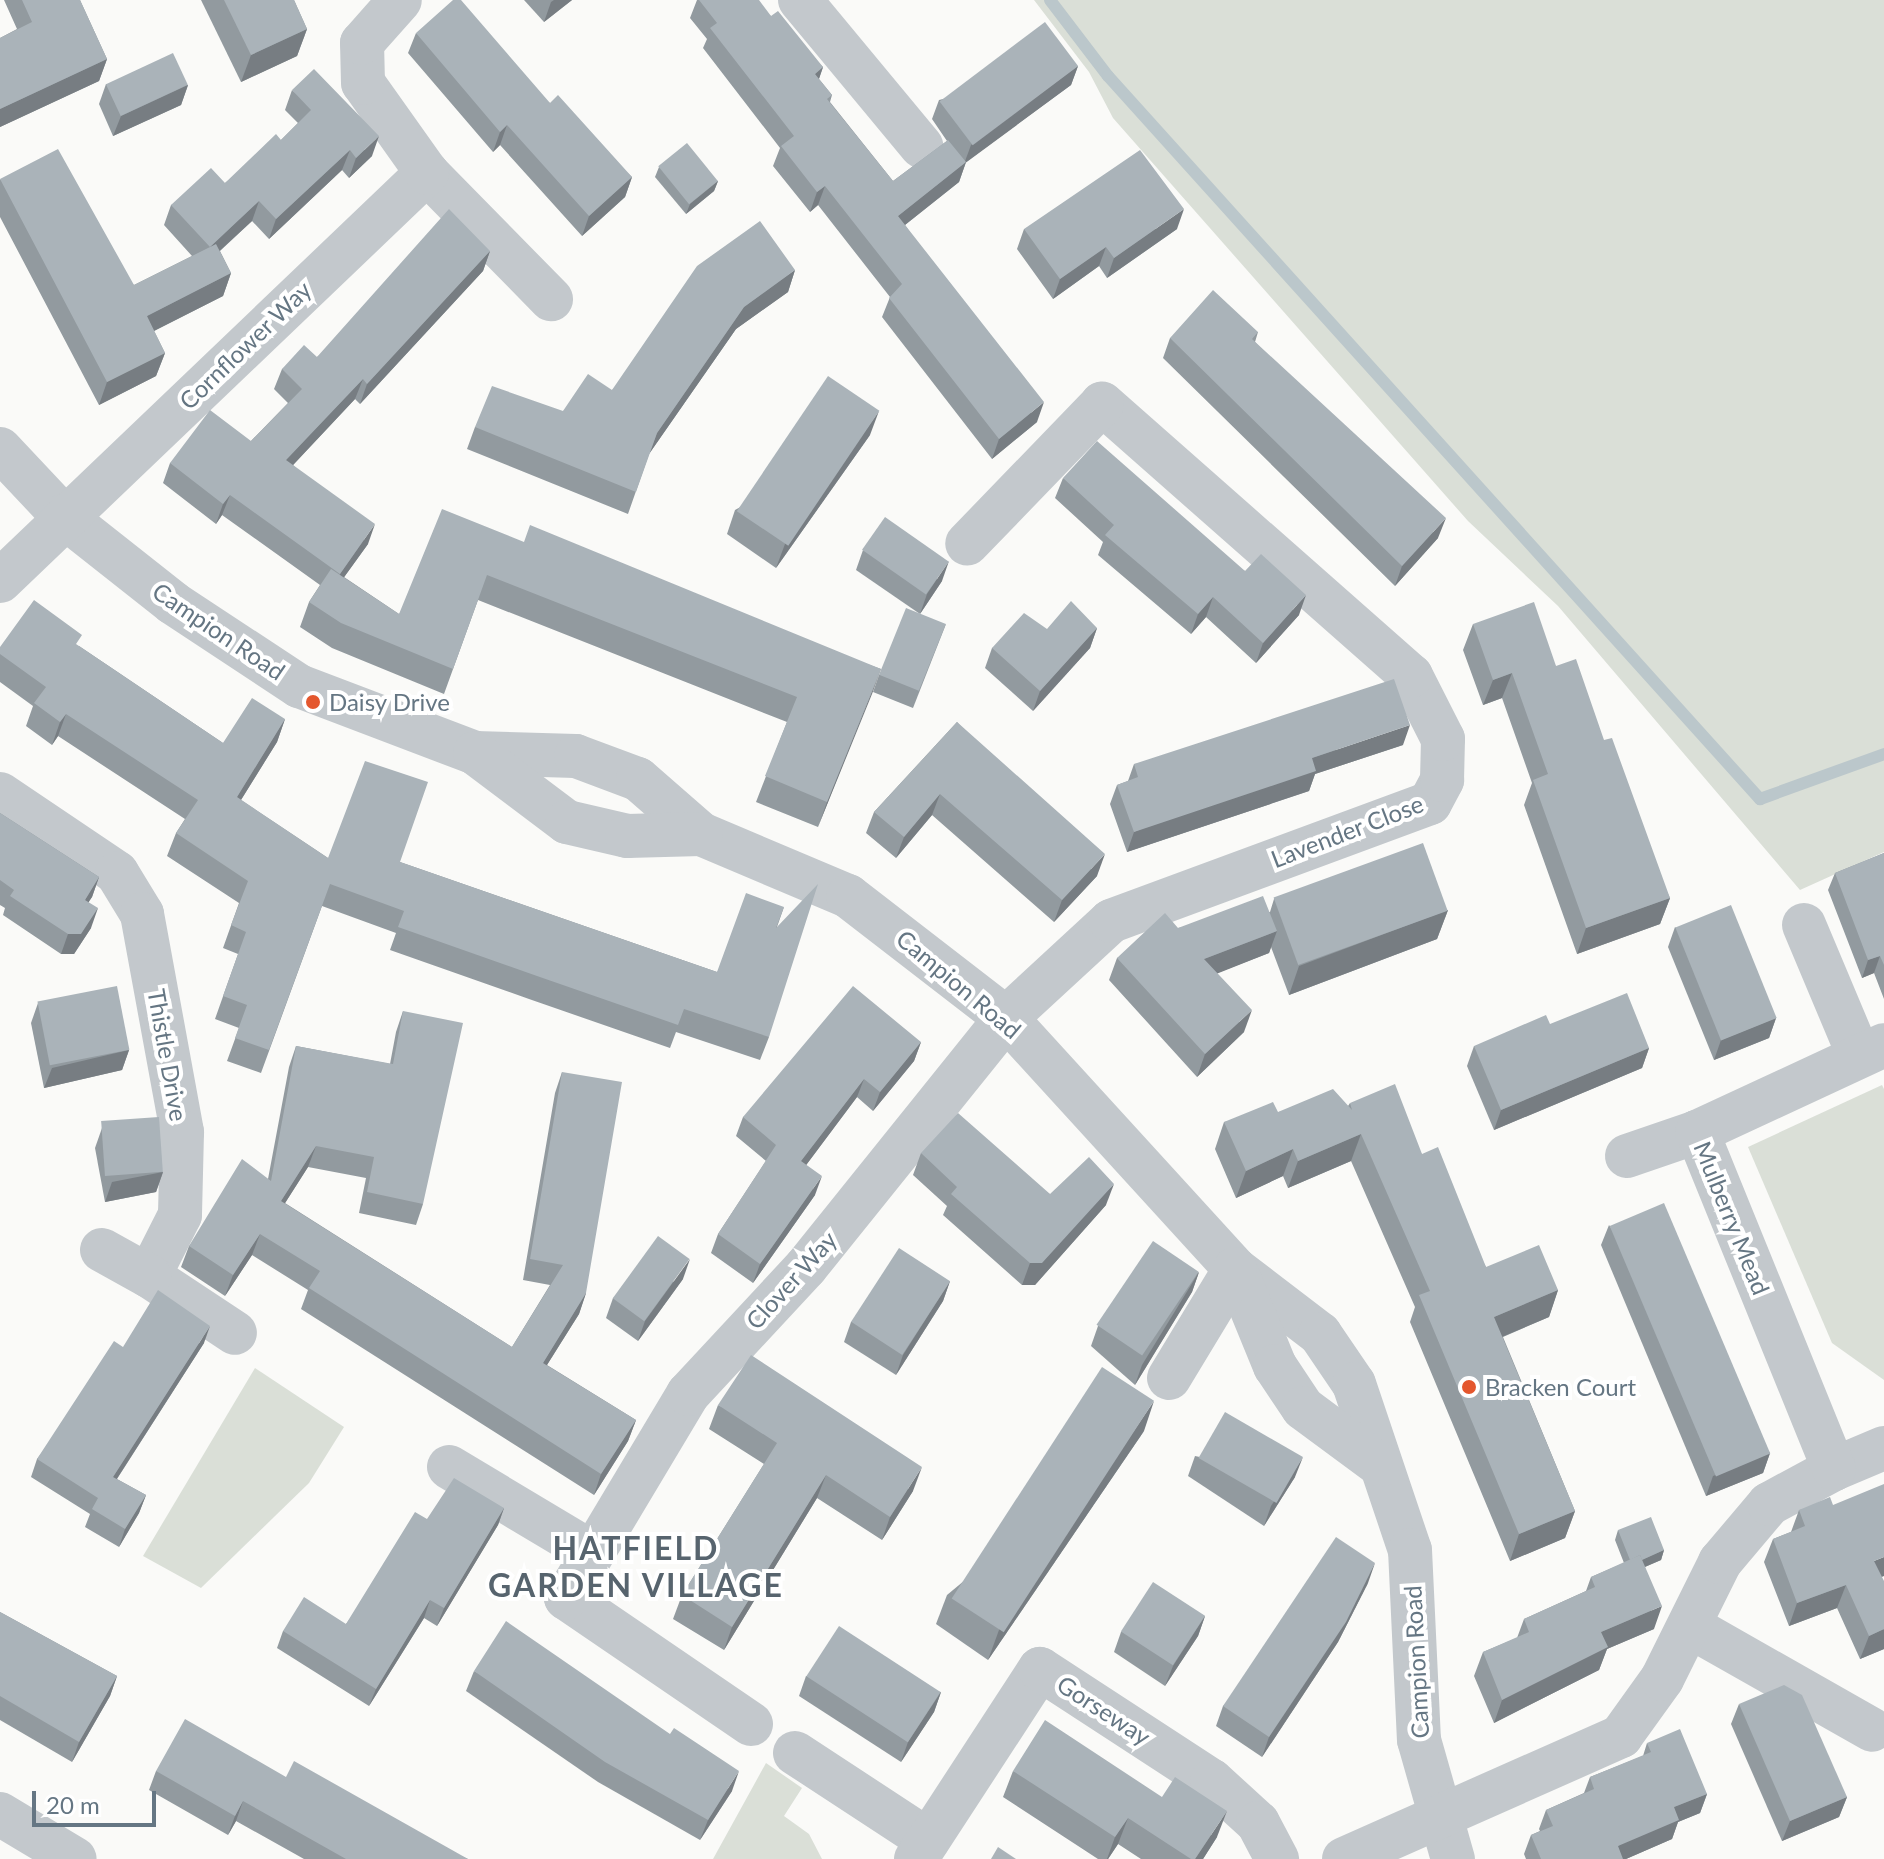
<!DOCTYPE html>
<style>
body{margin:0}
#map{position:relative;width:1884px;height:1859px;overflow:hidden;background:#fafaf8;font-family:Lato,sans-serif}
div>[style]{position:absolute}
.green>*{inset:0;background:#dadfd7}
.stream>*{height:12px;margin:-6px;padding:0 6px;transform-origin:6px;border-radius:6px;background:#bbc7cb}
.minor>*{height:44px;margin:-22px;padding:0 22px;transform-origin:22px;border-radius:22px;background:#c3c8cc}
.wall>*{inset:0;background:#929a9f}
.shaded-wall>*{inset:0;background:#777d82}
.building>*{inset:0;background:#aab3b9;transform-origin:0 0}
.dots>*{width:22px;height:22px;translate:-50% -50%;box-sizing:border-box;border:4px solid #fff;border-radius:50%}
span{translate:-50% -50%;white-space:nowrap;text-align:center;line-height:1.15;-webkit-text-stroke:8px #fff;paint-order:stroke}
.street-label{font-size:24px;color:#657683}
.poi-label{font-size:24px;color:#657683}
.left{translate:0 -50%;text-align:left}
.district-label{font-size:32px;color:#57646e;font-weight:700;letter-spacing:2px}
.scale{position:absolute;left:32px;top:1791px;width:124px;height:36px;box-sizing:border-box;border:4px solid #657683;border-top:0;padding-left:10px;font-size:24px;line-height:28px;white-space:nowrap;color:#657683;-webkit-text-stroke:6px #fff;paint-order:stroke}
</style>
<div id="map">
<div class="green">
<i style="clip-path:polygon(1034px 0,1884px 0,1884px 852px,1800px 890px,1558px 606px,1468px 521px,1113px 118px,1089px 72px)"></i>
<i style="clip-path:polygon(1882px 1085px,1884px 1089px,1884px 1380px,1832px 1343px,1748px 1147px)"></i>
<i style="clip-path:polygon(255px 1368px,344px 1427px,309px 1483px,201px 1588px,143px 1556px)"></i>
<i style="clip-path:polygon(766px 1763px,802px 1788px,784px 1816px,809px 1834px,822px 1859px,713px 1859px)"></i>
</div>
<div class="stream">
<i style="left:1050px;top:0;width:96px;rotate:52.7deg"></i>
<i style="left:1108px;top:76px;width:974px;rotate:47.96deg"></i>
<i style="left:1760px;top:799px;width:132px;rotate:-19.9deg"></i>
</div>
<div class="minor">
<i style="left:800px;top:0;width:190px;rotate:50.3deg"></i>
<i style="left:427px;top:173px;width:177px;rotate:45.5deg"></i>
<i style="left:0;top:449px;width:92px;rotate:46.8deg"></i>
<i style="left:63px;top:516px;width:140px;rotate:38.3deg"></i>
<i style="left:173px;top:603px;width:151px;rotate:33.4deg"></i>
<i style="left:299px;top:686px;width:188px;rotate:20.8deg"></i>
<i style="left:475px;top:753px;width:101px;rotate:1.7deg"></i>
<i style="left:576px;top:756px;width:66px;rotate:20.4deg"></i>
<i style="left:638px;top:779px;width:84px;rotate:41.1deg"></i>
<i style="left:701px;top:834px;width:160px;rotate:22.9deg"></i>
<i style="left:848px;top:896px;width:200px;rotate:37.7deg"></i>
<i style="left:1006px;top:1018px;width:340px;rotate:47.6deg"></i>
<i style="left:1235px;top:1269px;width:107px;rotate:37.4deg"></i>
<i style="left:1320px;top:1334px;width:60px;rotate:55.8deg"></i>
<i style="left:1354px;top:1384px;width:175px;rotate:71.4deg"></i>
<i style="left:1410px;top:1550px;width:190px;rotate:87.3deg"></i>
<i style="left:1419px;top:1740px;width:124px;rotate:74.1deg"></i>
<i style="left:0;top:581px;width:591px;rotate:-43.7deg"></i>
<i style="left:427px;top:173px;width:110px;rotate:-125.4deg"></i>
<i style="left:363px;top:83px;width:40px;rotate:-91.4deg"></i>
<i style="left:362px;top:43px;width:57px;rotate:-48.5deg"></i>
<i style="left:475px;top:753px;width:115px;rotate:36.9deg"></i>
<i style="left:567px;top:822px;width:62px;rotate:13.1deg"></i>
<i style="left:627px;top:836px;width:74px;rotate:-1.5deg"></i>
<i style="left:0;top:794px;width:141px;rotate:34deg"></i>
<i style="left:117px;top:873px;width:48px;rotate:58.6deg"></i>
<i style="left:142px;top:914px;width:222px;rotate:79.6deg"></i>
<i style="left:182px;top:1132px;width:83px;rotate:91.4deg"></i>
<i style="left:180px;top:1215px;width:68px;rotate:116.9deg"></i>
<i style="left:149px;top:1276px;width:103px;rotate:33.5deg"></i>
<i style="left:1804px;top:925px;width:142px;rotate:67.2deg"></i>
<i style="left:1627px;top:1156px;width:74px;rotate:-18.9deg"></i>
<i style="left:102px;top:1250px;width:54px;rotate:29deg"></i>
<i style="left:1236px;top:1271px;width:103px;rotate:67.7deg"></i>
<i style="left:1275px;top:1366px;width:50px;rotate:56.3deg"></i>
<i style="left:1303px;top:1408px;width:96px;rotate:36.5deg"></i>
<i style="left:1169px;top:1378px;width:127px;rotate:-58.8deg"></i>
<i style="left:449px;top:1467px;width:165px;rotate:30.9deg"></i>
<i style="left:1834px;top:1469px;width:54px;rotate:-22.8deg"></i>
<i style="left:1691px;top:1627px;width:208px;rotate:29.6deg"></i>
<i style="left:751px;top:1724px;width:224px;rotate:-145.7deg"></i>
<i style="left:566px;top:1598px;width:238px;rotate:-59.1deg"></i>
<i style="left:688px;top:1394px;width:173px;rotate:-47.1deg"></i>
<i style="left:806px;top:1267px;width:319px;rotate:-51.2deg"></i>
<i style="left:1006px;top:1018px;width:143px;rotate:-42.7deg"></i>
<i style="left:1111px;top:921px;width:340px;rotate:-20.3deg"></i>
<i style="left:1430px;top:803px;width:26px;rotate:-62deg"></i>
<i style="left:1442px;top:780px;width:41px;rotate:-88.6deg"></i>
<i style="left:1443px;top:739px;width:71px;rotate:-116.9deg"></i>
<i style="left:1411px;top:676px;width:412px;rotate:-138.6deg"></i>
<i style="left:1102px;top:404px;width:194px;rotate:134deg"></i>
<i style="left:795px;top:1753px;width:159px;rotate:33.2deg"></i>
<i style="left:0;top:1814px;width:87px;rotate:31deg"></i>
<i style="left:916px;top:1859px;width:227px;rotate:-56.9deg"></i>
<i style="left:1040px;top:1669px;width:205px;rotate:33.1deg"></i>
<i style="left:1212px;top:1781px;width:62px;rotate:42.4deg"></i>
<i style="left:1258px;top:1823px;width:41px;rotate:62.2deg"></i>
<i style="left:1344px;top:1859px;width:303px;rotate:-23.9deg"></i>
<i style="left:1621px;top:1736px;width:70px;rotate:-54.3deg"></i>
<i style="left:1662px;top:1679px;width:131px;rotate:-63.6deg"></i>
<i style="left:1720px;top:1562px;width:76px;rotate:-49.8deg"></i>
<i style="left:1769px;top:1504px;width:74px;rotate:-28.3deg"></i>
<i style="left:1834px;top:1469px;width:364px;rotate:-112.1deg"></i>
<i style="left:1697px;top:1132px;width:206px;rotate:-24.9deg"></i>
</div>
<div class="wall">
<i style="clip-path:polygon(4px 0,80px 0,107px 59px,99px 81px,0 127px,0 38px,17px 29px)"></i>
<i style="clip-path:polygon(201px 0,294px 0,307px 29px,297px 56px,241px 82px)"></i>
<i style="clip-path:polygon(524px 0,572px 0,544px 22px)"></i>
<i style="clip-path:polygon(697px 0,746px 0,771px 16px,823px 67px,819px 79px,832px 95px,830px 102px,893px 181px,947px 141px,932px 119px,939px 100px,1078px 66px,1071px 85px,966px 162px,959px 182px,905px 225px,1037px 422px,992px 459px,882px 317px,890px 297px,818px 205px,810px 212px,773px 166px,780px 148px,703px 48px,707px 39px,690px 18px)"></i>
<i style="clip-path:polygon(416px 33px,550px 103px,632px 177px,625px 197px,582px 236px,500px 145px,493px 152px,408px 53px)"></i>
<i style="clip-path:polygon(106px 84px,188px 85px,181px 105px,113px 136px,99px 104px)"></i>
<i style="clip-path:polygon(292px 90px,372px 156px,349px 178px,342px 170px,269px 239px,252px 221px,220px 251px,231px 273px,223px 296px,154px 331px,165px 353px,156px 376px,99px 405px,0 217px,0 179px,134px 285px,192px 256px,164px 225px,171px 205px,225px 183px,281px 140px,298px 123px,285px 110px)"></i>
<i style="clip-path:polygon(659px 167px,718px 181px,714px 191px,686px 214px,655px 177px)"></i>
<i style="clip-path:polygon(1024px 229px,1177px 229px,1107px 278px,1099px 266px,1053px 299px,1017px 249px)"></i>
<i style="clip-path:polygon(490px 251px,483px 271px,360px 404px,355px 399px,293px 465px,368px 544px,344px 577px,399px 614px,524px 542px,881px 669px,818px 827px,756px 802px,787px 722px,478px 600px,444px 694px,332px 648px,300px 627px,309px 602px,320px 585px,222px 515px,216px 524px,163px 483px,170px 463px,251px 441px,288px 403px,274px 389px,282px 369px,317px 357px)"></i>
<i style="clip-path:polygon(795px 270px,788px 292px,736px 329px,649px 454px,628px 514px,467px 449px,475px 427px,563px 411px,612px 390px)"></i>
<i style="clip-path:polygon(1258px 332px,1255px 342px,1438px 538px,1395px 586px,1163px 358px,1170px 338px)"></i>
<i style="clip-path:polygon(870px 435px,776px 568px,727px 534px,735px 510px)"></i>
<i style="clip-path:polygon(1063px 478px,1245px 571px,1299px 615px,1256px 663px,1206px 617px,1191px 634px,1098px 555px,1103px 542px,1055px 498px)"></i>
<i style="clip-path:polygon(863px 550px,942px 581px,920px 614px,856px 570px)"></i>
<i style="clip-path:polygon(946px 624px,913px 708px,873px 692px,879px 675px)"></i>
<i style="clip-path:polygon(1473px 624px,1556px 666px,1670px 898px,1660px 924px,1577px 954px,1524px 805px,1532px 783px,1502px 698px,1483px 705px,1463px 650px)"></i>
<i style="clip-path:polygon(1097px 628px,1090px 648px,1033px 711px,985px 668px,992px 648px,1047px 629px)"></i>
<i style="clip-path:polygon(79px 646px,223px 743px,285px 719px,277px 742px,241px 800px,328px 858px,400px 862px,717px 972px,784px 907px,777px 927px,769px 1037px,760px 1060px,676px 1032px,670px 1048px,529px 999px,390px 950px,396px 933px,322px 906px,261px 1073px,227px 1061px,239px 1028px,215px 1019px,238px 954px,223px 948px,239px 903px,167px 856px,176px 833px,185px 819px,58px 736px,52px 745px,26px 726px,33px 706px,0 682px,0 647px)"></i>
<i style="clip-path:polygon(957px 722px,1097px 876px,1054px 922px,932px 815px,896px 858px,866px 833px,874px 812px)"></i>
<i style="clip-path:polygon(1403px 745px,1315px 774px,1309px 791px,1127px 852px,1110px 804px,1117px 785px,1128px 781px,1134px 764px)"></i>
<i style="clip-path:polygon(0 813px,99px 877px,92px 897px,88px 902px,91px 928px,74px 954px,61px 954px,3px 915px,5px 908px,0 905px)"></i>
<i style="clip-path:polygon(1884px 853px,1884px 999px,1874px 973px,1862px 978px,1828px 890px,1835px 873px)"></i>
<i style="clip-path:polygon(1274px 899px,1448px 910px,1437px 939px,1289px 995px,1271px 947px,1269px 953px,1217px 973px,1244px 1032px,1197px 1077px,1109px 980px,1117px 958px,1178px 928px,1270px 912px)"></i>
<i style="clip-path:polygon(1675px 927px,1776px 1018px,1769px 1038px,1714px 1060px,1668px 947px)"></i>
<i style="clip-path:polygon(38px 1003px,129px 1050px,122px 1070px,44px 1088px,31px 1023px)"></i>
<i style="clip-path:polygon(403px 1011px,423px 1204px,416px 1225px,359px 1213px,366px 1178px,308px 1167px,285px 1203px,512px 1347px,550px 1285px,523px 1280px,555px 1093px,562px 1072px,586px 1293px,579px 1314px,547px 1365px,636px 1420px,628px 1441px,594px 1495px,301px 1309px,308px 1290px,252px 1255px,225px 1296px,181px 1267px,189px 1246px,268px 1179px,289px 1067px,296px 1046px,390px 1064px,396px 1032px)"></i>
<i style="clip-path:polygon(921px 1042px,914px 1061px,873px 1111px,857px 1097px,806px 1165px,815px 1195px,753px 1283px,711px 1253px,718px 1234px,766px 1161px,736px 1136px,743px 1117px)"></i>
<i style="clip-path:polygon(1474px 1046px,1649px 1048px,1642px 1068px,1494px 1130px,1467px 1066px)"></i>
<i style="clip-path:polygon(1350px 1103px,1422px 1154px,1486px 1267px,1558px 1290px,1549px 1317px,1503px 1337px,1575px 1511px,1565px 1538px,1510px 1561px,1410px 1322px,1415px 1307px,1351px 1161px,1288px 1188px,1283px 1176px,1236px 1198px,1215px 1149px,1224px 1122px,1278px 1112px,1348px 1106px)"></i>
<i style="clip-path:polygon(102px 1128px,163px 1172px,156px 1192px,105px 1202px,95px 1148px)"></i>
<i style="clip-path:polygon(921px 1153px,1050px 1194px,1106px 1205px,1035px 1285px,1022px 1285px,943px 1215px,947px 1206px,913px 1175px)"></i>
<i style="clip-path:polygon(1609px 1225px,1770px 1453px,1763px 1473px,1706px 1496px,1601px 1245px)"></i>
<i style="clip-path:polygon(1199px 1272px,1192px 1292px,1135px 1385px,1091px 1346px,1098px 1326px)"></i>
<i style="clip-path:polygon(683px 1279px,638px 1341px,606px 1318px,613px 1298px)"></i>
<i style="clip-path:polygon(950px 1281px,943px 1301px,896px 1375px,844px 1342px,851px 1322px)"></i>
<i style="clip-path:polygon(204px 1343px,117px 1479px,146px 1495px,139px 1513px,119px 1547px,85px 1527px,90px 1514px,31px 1477px,37px 1459px,123px 1347px)"></i>
<i style="clip-path:polygon(718px 1405px,913px 1491px,882px 1540px,817px 1498px,724px 1650px,673px 1619px,682px 1595px,764px 1464px,709px 1429px)"></i>
<i style="clip-path:polygon(1144px 1431px,988px 1660px,936px 1624px,947px 1595px)"></i>
<i style="clip-path:polygon(1195px 1456px,1295px 1477px,1264px 1526px,1188px 1476px)"></i>
<i style="clip-path:polygon(1833px 1505px,1882px 1577px,1884px 1649px,1860px 1659px,1837px 1608px,1789px 1626px,1764px 1562px,1773px 1539px,1791px 1532px,1799px 1510px)"></i>
<i style="clip-path:polygon(504px 1508px,498px 1525px,437px 1626px,424px 1618px,369px 1706px,277px 1648px,283px 1631px,346px 1624px,427px 1519px)"></i>
<i style="clip-path:polygon(1618px 1530px,1664px 1550px,1661px 1560px,1645px 1567px,1654px 1629px,1607px 1649px,1599px 1670px,1494px 1723px,1474px 1676px,1483px 1652px,1517px 1638px,1524px 1619px,1586px 1591px,1591px 1577px,1624px 1563px,1615px 1540px)"></i>
<i style="clip-path:polygon(1368px 1583px,1338px 1642px,1262px 1757px,1216px 1726px,1223px 1706px)"></i>
<i style="clip-path:polygon(0 1612px,117px 1676px,110px 1696px,72px 1762px,0 1720px)"></i>
<i style="clip-path:polygon(1205px 1616px,1198px 1636px,1165px 1686px,1114px 1652px,1121px 1632px)"></i>
<i style="clip-path:polygon(474px 1671px,732px 1791px,700px 1840px,598px 1782px,466px 1691px)"></i>
<i style="clip-path:polygon(806px 1676px,941px 1692px,934px 1712px,901px 1762px,799px 1696px)"></i>
<i style="clip-path:polygon(1739px 1704px,1847px 1797px,1839px 1817px,1782px 1841px,1731px 1724px)"></i>
<i style="clip-path:polygon(1647px 1743px,1707px 1794px,1700px 1813px,1678px 1822px,1672px 1839px,1626px 1859px,1526px 1859px,1524px 1854px,1531px 1835px,1540px 1831px,1539px 1829px,1546px 1810px,1584px 1793px,1590px 1777px,1643px 1756px)"></i>
<i style="clip-path:polygon(156px 1771px,286px 1777px,468px 1859px,304px 1859px,236px 1821px,228px 1835px,149px 1790px)"></i>
<i style="clip-path:polygon(1013px 1771px,1217px 1837px,1203px 1859px,1141px 1859px,1118px 1844px,1108px 1859px,1098px 1859px,1003px 1797px)"></i>
</div>
<div class="shaded-wall">
<i style="clip-path:polygon(554px 0,572px 0,544px 22px,551px 2px)"></i>
<i style="clip-path:polygon(307px 29px,297px 56px,241px 82px,251px 55px)"></i>
<i style="clip-path:polygon(107px 59px,99px 81px,0 127px,0 109px)"></i>
<i style="clip-path:polygon(1078px 66px,1071px 85px,964px 164px,971px 145px)"></i>
<i style="clip-path:polygon(823px 67px,816px 87px,815px 74px)"></i>
<i style="clip-path:polygon(188px 85px,181px 105px,113px 136px,121px 116px)"></i>
<i style="clip-path:polygon(507px 125px,500px 145px,493px 152px,500px 132px)"></i>
<i style="clip-path:polygon(379px 136px,372px 156px,349px 178px,356px 158px)"></i>
<i style="clip-path:polygon(350px 150px,342px 170px,269px 239px,276px 219px)"></i>
<i style="clip-path:polygon(966px 162px,959px 182px,891px 236px,898px 216px)"></i>
<i style="clip-path:polygon(632px 177px,625px 197px,582px 236px,589px 216px)"></i>
<i style="clip-path:polygon(718px 181px,714px 191px,686px 214px,690px 204px)"></i>
<i style="clip-path:polygon(825px 186px,818px 205px,810px 212px,817px 192px)"></i>
<i style="clip-path:polygon(259px 201px,252px 221px,202px 267px,210px 247px)"></i>
<i style="clip-path:polygon(1184px 209px,1177px 229px,1107px 278px,1114px 258px)"></i>
<i style="clip-path:polygon(1106px 247px,1099px 266px,1053px 299px,1060px 279px)"></i>
<i style="clip-path:polygon(490px 251px,483px 271px,360px 404px,367px 384px)"></i>
<i style="clip-path:polygon(795px 270px,788px 292px,736px 329px,649px 454px,657px 433px,744px 307px)"></i>
<i style="clip-path:polygon(231px 273px,223px 296px,138px 339px,147px 316px)"></i>
<i style="clip-path:polygon(165px 353px,156px 376px,99px 405px,107px 382px)"></i>
<i style="clip-path:polygon(363px 379px,355px 399px,279px 480px,286px 460px)"></i>
<i style="clip-path:polygon(1044px 402px,1037px 422px,992px 459px,999px 439px)"></i>
<i style="clip-path:polygon(879px 411px,870px 435px,776px 568px,785px 544px)"></i>
<i style="clip-path:polygon(230px 495px,222px 515px,216px 524px,223px 504px)"></i>
<i style="clip-path:polygon(1446px 518px,1438px 538px,1395px 586px,1402px 566px)"></i>
<i style="clip-path:polygon(375px 524px,368px 544px,332px 594px,340px 574px)"></i>
<i style="clip-path:polygon(949px 561px,942px 581px,920px 614px,927px 594px)"></i>
<i style="clip-path:polygon(1306px 595px,1299px 615px,1256px 663px,1263px 643px)"></i>
<i style="clip-path:polygon(1213px 597px,1206px 617px,1191px 634px,1198px 614px)"></i>
<i style="clip-path:polygon(1097px 628px,1090px 648px,1033px 711px,1040px 691px)"></i>
<i style="clip-path:polygon(881px 669px,872px 694px,818px 827px,827px 802px)"></i>
<i style="clip-path:polygon(1512px 673px,1502px 698px,1483px 705px,1493px 680px)"></i>
<i style="clip-path:polygon(66px 714px,58px 736px,52px 745px,60px 722px)"></i>
<i style="clip-path:polygon(285px 719px,277px 742px,229px 819px,237px 797px)"></i>
<i style="clip-path:polygon(1410px 725px,1403px 745px,1315px 774px,1309px 791px,1127px 852px,1134px 832px,1312px 758px)"></i>
<i style="clip-path:polygon(940px 794px,932px 815px,896px 858px,904px 837px)"></i>
<i style="clip-path:polygon(1105px 854px,1097px 876px,1054px 922px,1062px 900px)"></i>
<i style="clip-path:polygon(99px 877px,92px 897px,78px 919px,85px 900px)"></i>
<i style="clip-path:polygon(1670px 898px,1660px 924px,1577px 954px,1586px 928px)"></i>
<i style="clip-path:polygon(98px 908px,91px 928px,74px 954px,61px 954px,68px 934px)"></i>
<i style="clip-path:polygon(1448px 910px,1437px 939px,1289px 995px,1299px 966px)"></i>
<i style="clip-path:polygon(1277px 931px,1269px 953px,1196px 982px,1204px 959px)"></i>
<i style="clip-path:polygon(1880px 956px,1874px 973px,1862px 978px,1868px 960px)"></i>
<i style="clip-path:polygon(1252px 1010px,1244px 1032px,1197px 1077px,1205px 1054px)"></i>
<i style="clip-path:polygon(1776px 1018px,1769px 1038px,1714px 1060px,1721px 1040px)"></i>
<i style="clip-path:polygon(921px 1042px,914px 1061px,873px 1111px,880px 1092px)"></i>
<i style="clip-path:polygon(1649px 1048px,1642px 1068px,1494px 1130px,1501px 1110px)"></i>
<i style="clip-path:polygon(129px 1050px,122px 1070px,44px 1088px,52px 1068px)"></i>
<i style="clip-path:polygon(864px 1079px,857px 1097px,795px 1180px,801px 1161px)"></i>
<i style="clip-path:polygon(1361px 1134px,1351px 1161px,1288px 1188px,1298px 1161px)"></i>
<i style="clip-path:polygon(316px 1146px,308px 1167px,273px 1222px,281px 1201px)"></i>
<i style="clip-path:polygon(1293px 1149px,1283px 1176px,1236px 1198px,1246px 1171px)"></i>
<i style="clip-path:polygon(163px 1172px,156px 1192px,105px 1202px,112px 1182px)"></i>
<i style="clip-path:polygon(822px 1176px,815px 1195px,753px 1283px,760px 1264px)"></i>
<i style="clip-path:polygon(1114px 1184px,1106px 1205px,1035px 1285px,1022px 1285px,1030px 1263px)"></i>
<i style="clip-path:polygon(260px 1234px,252px 1255px,225px 1296px,233px 1275px)"></i>
<i style="clip-path:polygon(690px 1259px,683px 1279px,638px 1341px,645px 1321px)"></i>
<i style="clip-path:polygon(1199px 1272px,1192px 1292px,1135px 1385px,1142px 1365px)"></i>
<i style="clip-path:polygon(950px 1281px,943px 1301px,896px 1375px,903px 1355px)"></i>
<i style="clip-path:polygon(1558px 1290px,1549px 1317px,1485px 1344px,1494px 1317px)"></i>
<i style="clip-path:polygon(586px 1293px,579px 1314px,535px 1384px,543px 1363px)"></i>
<i style="clip-path:polygon(210px 1326px,204px 1343px,107px 1494px,113px 1477px)"></i>
<i style="clip-path:polygon(1154px 1401px,1144px 1431px,988px 1660px,999px 1630px)"></i>
<i style="clip-path:polygon(636px 1420px,628px 1441px,594px 1495px,601px 1474px)"></i>
<i style="clip-path:polygon(1770px 1453px,1763px 1473px,1706px 1496px,1713px 1476px)"></i>
<i style="clip-path:polygon(1303px 1457px,1295px 1477px,1264px 1526px,1271px 1506px)"></i>
<i style="clip-path:polygon(922px 1467px,913px 1491px,882px 1540px,890px 1517px)"></i>
<i style="clip-path:polygon(826px 1475px,817px 1498px,724px 1650px,732px 1627px)"></i>
<i style="clip-path:polygon(146px 1495px,139px 1513px,119px 1547px,125px 1529px)"></i>
<i style="clip-path:polygon(504px 1508px,498px 1525px,437px 1626px,444px 1608px)"></i>
<i style="clip-path:polygon(1575px 1511px,1565px 1538px,1510px 1561px,1519px 1534px)"></i>
<i style="clip-path:polygon(1664px 1550px,1661px 1560px,1628px 1574px,1632px 1564px)"></i>
<i style="clip-path:polygon(1884px 1557px,1884px 1576px,1866px 1584px,1874px 1561px)"></i>
<i style="clip-path:polygon(1375px 1563px,1368px 1583px,1338px 1642px,1262px 1757px,1269px 1737px)"></i>
<i style="clip-path:polygon(1846px 1585px,1837px 1608px,1789px 1626px,1797px 1603px)"></i>
<i style="clip-path:polygon(430px 1600px,424px 1618px,369px 1706px,376px 1689px)"></i>
<i style="clip-path:polygon(1662px 1606px,1654px 1629px,1607px 1649px,1599px 1670px,1494px 1723px,1502px 1700px,1601px 1632px)"></i>
<i style="clip-path:polygon(1205px 1616px,1198px 1636px,1165px 1686px,1173px 1666px)"></i>
<i style="clip-path:polygon(1884px 1629px,1884px 1649px,1860px 1659px,1869px 1636px)"></i>
<i style="clip-path:polygon(117px 1676px,110px 1696px,72px 1762px,79px 1742px)"></i>
<i style="clip-path:polygon(941px 1692px,934px 1712px,901px 1762px,908px 1742px)"></i>
<i style="clip-path:polygon(739px 1771px,732px 1791px,700px 1840px,708px 1820px)"></i>
<i style="clip-path:polygon(1707px 1794px,1700px 1813px,1678px 1822px,1672px 1839px,1626px 1859px,1613px 1859px,1618px 1846px,1674px 1807px)"></i>
<i style="clip-path:polygon(1847px 1797px,1839px 1817px,1782px 1841px,1790px 1821px)"></i>
<i style="clip-path:polygon(243px 1801px,236px 1821px,228px 1835px,235px 1816px)"></i>
<i style="clip-path:polygon(1227px 1811px,1217px 1837px,1203px 1859px,1195px 1859px)"></i>
<i style="clip-path:polygon(1128px 1818px,1118px 1844px,1108px 1859px,1107px 1859px,1115px 1837px)"></i>
</div>
<div class="building">
<i style="clip-path:polygon(22px 0,80px 0,107px 59px,0 109px,0 38px,32px 22px)"></i>
<i style="clip-path:polygon(224px 0,294px 0,307px 29px,251px 55px)"></i>
<i style="clip-path:polygon(453px 0,461px 0,550px 103px,558px 95px,632px 177px,589px 216px,507px 125px,500px 132px,416px 33px)"></i>
<i style="clip-path:polygon(699px 0,759px 0,771px 16px,778px 11px,823px 67px,815px 74px,832px 95px,827px 99px,893px 181px,948px 140px,966px 162px,898px 216px,1044px 402px,999px 439px,889px 298px,902px 284px,825px 186px,817px 192px,781px 146px,794px 136px,710px 28px,717px 23px)"></i>
<i style="left:1045px;top:22px;width:55px;height:132px;rotate:53deg"></i>
<i style="left:173px;top:53px;width:35px;height:74px;rotate:65deg"></i>
<i style="clip-path:polygon(314px 69px,379px 136px,356px 158px,350px 150px,276px 219px,259px 201px,210px 247px,171px 205px,211px 168px,225px 183px,276px 134px,281px 140px,311px 110px,292px 90px)"></i>
<i style="left:687px;top:143px;width:49px;height:37px;rotate:51deg"></i>
<i style="clip-path:polygon(58px 149px,134px 285px,216px 244px,231px 273px,147px 316px,165px 353px,107px 382px,0 179px)"></i>
<i style="clip-path:polygon(1140px 150px,1184px 209px,1114px 258px,1106px 247px,1060px 279px,1024px 229px)"></i>
<i style="clip-path:polygon(449px 209px,490px 251px,367px 384px,363px 379px,286px 460px,375px 524px,340px 574px,230px 495px,223px 504px,170px 463px,210px 410px,251px 441px,302px 389px,282px 369px,304px 345px,317px 357px)"></i>
<i style="clip-path:polygon(760px 221px,795px 270px,744px 307px,657px 433px,636px 492px,475px 427px,492px 386px,563px 411px,588px 374px,612px 390px,697px 266px)"></i>
<i style="clip-path:polygon(1213px 290px,1258px 332px,1252px 339px,1446px 518px,1402px 566px,1170px 338px)"></i>
<i style="left:828px;top:376px;width:62px;height:163px;rotate:34deg"></i>
<i style="clip-path:polygon(1097px 441px,1245px 571px,1261px 554px,1306px 595px,1263px 643px,1213px 597px,1198px 614px,1105px 535px,1114px 525px,1063px 478px)"></i>
<i style="clip-path:polygon(442px 509px,524px 542px,530px 525px,881px 669px,827px 802px,765px 776px,797px 697px,487px 575px,453px 669px,341px 623px,309px 602px,331px 569px,399px 614px)"></i>
<i style="left:885px;top:517px;width:78px;height:40px;rotate:35deg"></i>
<i style="clip-path:polygon(34px 600px,82px 635px,76px 644px,223px 743px,252px 698px,285px 719px,237px 797px,328px 858px,365px 761px,428px 782px,400px 862px,717px 972px,746px 893px,784px 907px,776px 928px,818px 884px,769px 1037px,684px 1009px,678px 1025px,537px 976px,398px 927px,404px 911px,330px 884px,269px 1050px,235px 1038px,247px 1005px,223px 996px,246px 932px,231px 925px,248px 881px,176px 833px,198px 800px,66px 714px,60px 722px,34px 703px,46px 687px,0 654px,0 647px)"></i>
<i style="clip-path:polygon(1071px 601px,1097px 628px,1040px 691px,992px 648px,1024px 613px,1047px 629px)"></i>
<i style="clip-path:polygon(1534px 602px,1556px 666px,1576px 659px,1604px 740px,1612px 738px,1670px 898px,1586px 928px,1533px 780px,1548px 774px,1512px 673px,1493px 680px,1473px 624px)"></i>
<i style="left:906px;top:608px;width:43px;height:72px;rotate:22deg"></i>
<i style="clip-path:polygon(1394px 679px,1410px 725px,1312px 758px,1316px 771px,1134px 832px,1117px 785px,1138px 777px,1134px 764px)"></i>
<i style="clip-path:polygon(957px 722px,1105px 854px,1062px 900px,940px 794px,904px 837px,874px 812px)"></i>
<i style="clip-path:polygon(0 813px,99px 877px,85px 900px,98px 908px,81px 934px,68px 934px,10px 896px,14px 890px,0 880px)"></i>
<i style="left:1423px;top:843px;width:72px;height:159px;rotate:70deg"></i>
<i style="clip-path:polygon(1884px 853px,1884px 965px,1880px 956px,1868px 960px,1835px 873px)"></i>
<i style="clip-path:polygon(1263px 896px,1277px 931px,1204px 959px,1252px 1010px,1205px 1054px,1117px 958px,1165px 913px,1178px 928px)"></i>
<i style="left:1731px;top:905px;width:122px;height:60px;rotate:68deg"></i>
<i style="left:117px;top:986px;width:65px;height:81px;rotate:79deg"></i>
<i style="clip-path:polygon(853px 986px,921px 1042px,880px 1092px,864px 1079px,801px 1161px,822px 1176px,760px 1264px,718px 1234px,776px 1145px,743px 1117px)"></i>
<i style="clip-path:polygon(1627px 993px,1649px 1048px,1501px 1110px,1474px 1046px,1546px 1015px,1550px 1024px)"></i>
<i style="clip-path:polygon(403px 1011px,463px 1023px,423px 1204px,367px 1192px,374px 1157px,316px 1146px,281px 1201px,512px 1347px,563px 1265px,530px 1259px,562px 1072px,622px 1082px,586px 1293px,543px 1363px,636px 1420px,601px 1474px,309px 1288px,320px 1271px,260px 1234px,233px 1275px,189px 1246px,242px 1159px,271px 1181px,296px 1046px,393px 1064px)"></i>
<i style="clip-path:polygon(1395px 1084px,1422px 1154px,1438px 1147px,1486px 1267px,1539px 1245px,1558px 1290px,1494px 1317px,1575px 1511px,1519px 1534px,1419px 1295px,1430px 1291px,1361px 1134px,1298px 1161px,1293px 1149px,1246px 1171px,1224px 1122px,1273px 1102px,1278px 1112px,1333px 1089px,1352px 1110px,1350px 1103px)"></i>
<i style="clip-path:polygon(958px 1113px,1050px 1194px,1089px 1157px,1114px 1184px,1042px 1263px,1030px 1263px,951px 1194px,957px 1187px,921px 1153px)"></i>
<i style="left:159px;top:1117px;width:55px;height:58px;rotate:86deg"></i>
<i style="left:1664px;top:1203px;width:272px;height:59px;rotate:67deg"></i>
<i style="left:658px;top:1236px;width:39px;height:77px;rotate:36deg"></i>
<i style="left:1153px;top:1241px;width:55px;height:101px;rotate:34deg"></i>
<i style="left:899px;top:1248px;width:61px;height:88px;rotate:33deg"></i>
<i style="clip-path:polygon(158px 1290px,210px 1326px,113px 1477px,146px 1495px,125px 1529px,92px 1509px,98px 1498px,37px 1459px,114px 1341px,123px 1347px)"></i>
<i style="clip-path:polygon(751px 1355px,922px 1467px,890px 1517px,826px 1475px,732px 1627px,682px 1595px,777px 1443px,718px 1405px)"></i>
<i style="left:1102px;top:1367px;width:62px;height:276px;rotate:33deg"></i>
<i style="left:1225px;top:1412px;width:90px;height:53px;rotate:30deg"></i>
<i style="clip-path:polygon(454px 1478px,504px 1508px,444px 1608px,430px 1600px,376px 1689px,283px 1631px,304px 1597px,346px 1624px,415px 1512px,427px 1519px)"></i>
<i style="clip-path:polygon(1884px 1484px,1884px 1557px,1874px 1561px,1884px 1581px,1884px 1629px,1869px 1636px,1846px 1585px,1797px 1603px,1773px 1539px,1805px 1526px,1799px 1510px,1830px 1497px,1833px 1505px)"></i>
<i style="clip-path:polygon(1651px 1517px,1664px 1550px,1642px 1560px,1640px 1555px,1630px 1560px,1618px 1530px)"></i>
<i style="clip-path:polygon(1336px 1537px,1375px 1563px,1346px 1622px,1269px 1737px,1223px 1706px)"></i>
<i style="clip-path:polygon(1640px 1555px,1662px 1606px,1601px 1632px,1608px 1647px,1502px 1700px,1483px 1652px,1529px 1632px,1524px 1619px,1595px 1587px,1591px 1577px)"></i>
<i style="left:1153px;top:1582px;width:62px;height:59px;rotate:33deg"></i>
<i style="clip-path:polygon(0 1612px,117px 1676px,79px 1742px,0 1696px)"></i>
<i style="clip-path:polygon(506px 1621px,670px 1734px,674px 1728px,739px 1771px,708px 1820px,605px 1762px,474px 1671px)"></i>
<i style="left:839px;top:1626px;width:121px;height:60px;rotate:33deg"></i>
<i style="clip-path:polygon(1784px 1685px,1802px 1695px,1847px 1797px,1790px 1821px,1739px 1704px)"></i>
<i style="clip-path:polygon(185px 1719px,286px 1777px,294px 1761px,468px 1859px,346px 1859px,243px 1801px,235px 1816px,156px 1771px)"></i>
<i style="clip-path:polygon(1045px 1720px,1162px 1797px,1175px 1777px,1227px 1811px,1195px 1859px,1191px 1859px,1128px 1818px,1115px 1837px,1013px 1771px)"></i>
<i style="clip-path:polygon(1680px 1729px,1707px 1794px,1674px 1807px,1679px 1820px,1618px 1846px,1623px 1859px,1541px 1859px,1531px 1835px,1553px 1826px,1546px 1810px,1594px 1789px,1590px 1777px,1651px 1752px,1647px 1743px)"></i>
<i style="clip-path:polygon(998px 1847px,1016px 1859px,991px 1859px)"></i>
</div>
<div class="dots">
<i style="left:313px;top:702px;background:#e4572e"></i>
<i style="left:1469px;top:1387px;background:#e4572e"></i>
</div>
<div class="street-label">
<span style="left:245px;top:345px;rotate:-44deg">Cornflower Way</span>
<span style="left:219px;top:631px;rotate:34deg">Campion Road</span>
<span style="left:1347px;top:831px;rotate:-21deg">Lavender Close</span>
<span style="left:959px;top:984px;rotate:40deg">Campion Road</span>
<span style="left:168px;top:1055px;rotate:80deg">Thistle Drive</span>
<span style="left:1732px;top:1218px;rotate:68deg">Mulberry Mead</span>
<span style="left:791px;top:1280px;rotate:-48deg">Clover Way</span>
<span style="left:1416px;top:1662px;rotate:-93deg">Campion Road</span>
<span style="left:1104px;top:1710px;rotate:33deg">Gorseway</span>
</div>
<div class="poi-label">
<span class="left" style="left:329px;top:702px">Daisy Drive</span>
<span class="left" style="left:1485px;top:1387px">Bracken Court</span>
</div>
<div class="district-label">
<span style="left:636px;top:1567px">HATFIELD<br>GARDEN VILLAGE</span>
</div>
<div class="scale">20 m</div>
</div>
